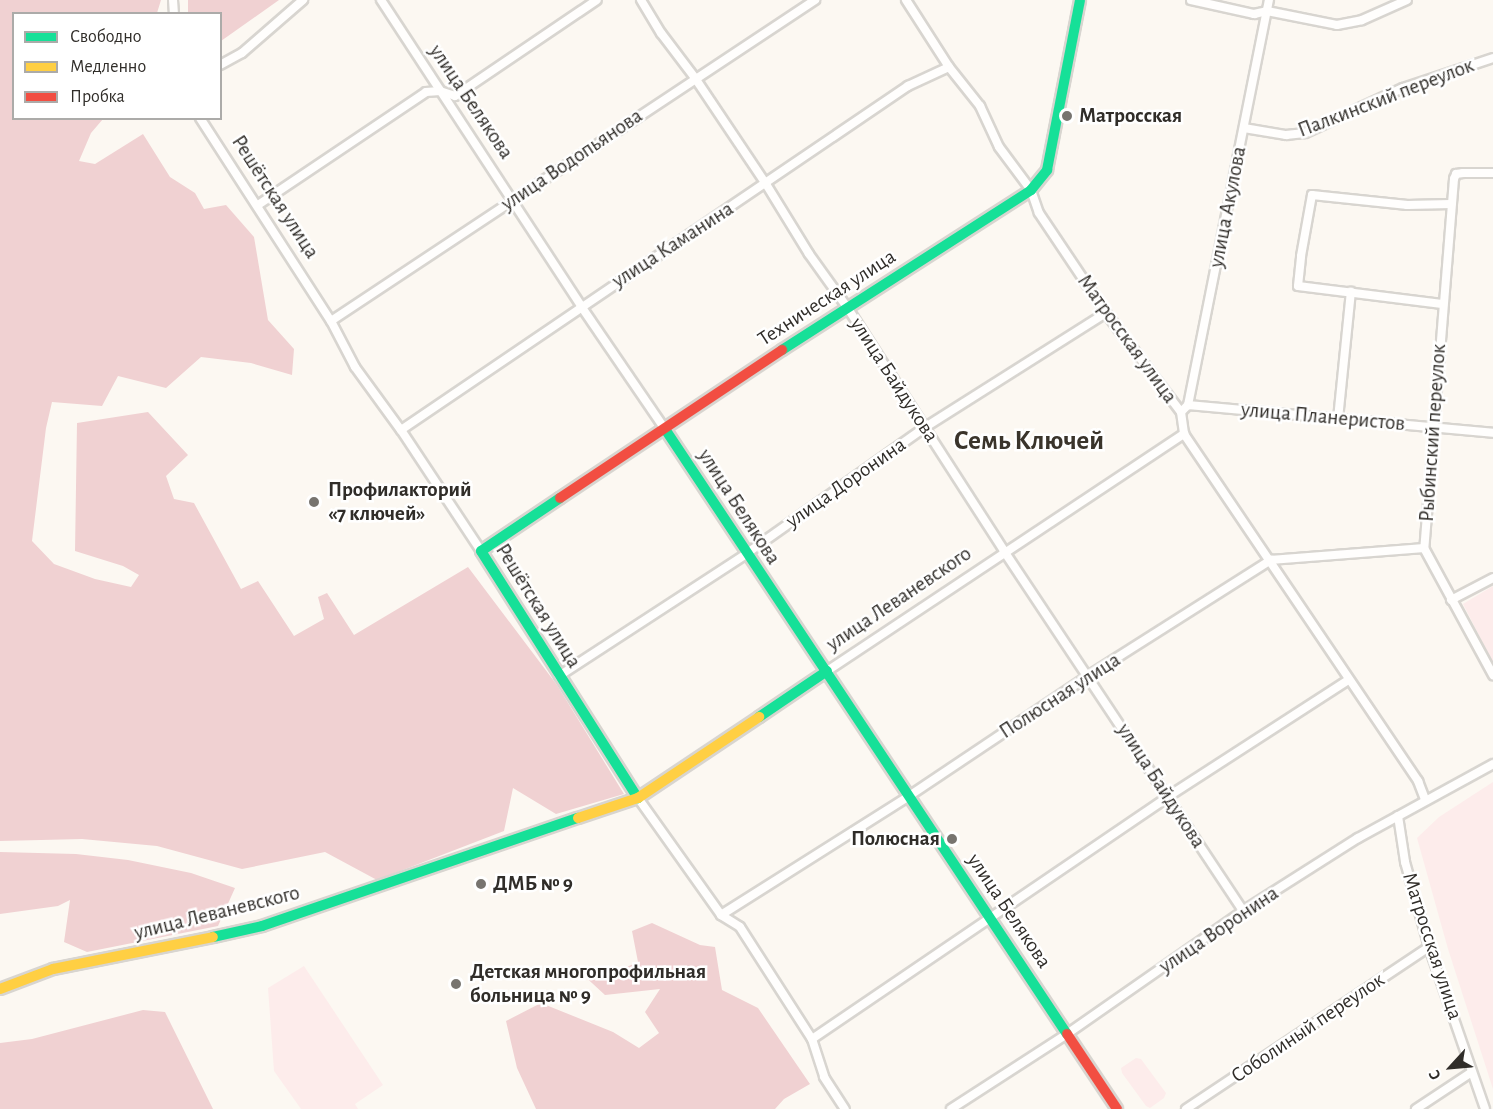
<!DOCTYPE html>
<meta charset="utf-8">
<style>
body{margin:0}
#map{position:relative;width:1493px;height:1109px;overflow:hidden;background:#fcf8f2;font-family:"Alegreya Sans",sans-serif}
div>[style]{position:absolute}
.green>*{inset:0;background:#fdeceb}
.forest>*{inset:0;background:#f0d1d2}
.roads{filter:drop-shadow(2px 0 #d8d5d0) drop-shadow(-2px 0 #d8d5d0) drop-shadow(0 2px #d8d5d0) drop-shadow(0 -2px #d8d5d0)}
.street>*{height:8px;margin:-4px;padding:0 4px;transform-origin:4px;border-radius:4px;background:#fffefd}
.fast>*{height:10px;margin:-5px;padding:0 5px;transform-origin:5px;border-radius:5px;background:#16e098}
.slow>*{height:10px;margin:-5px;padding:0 5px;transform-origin:5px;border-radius:5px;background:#ffcf43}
.jam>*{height:10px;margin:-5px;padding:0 5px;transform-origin:5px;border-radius:5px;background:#f24e42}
.dots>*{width:16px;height:16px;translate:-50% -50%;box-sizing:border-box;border:3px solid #fff;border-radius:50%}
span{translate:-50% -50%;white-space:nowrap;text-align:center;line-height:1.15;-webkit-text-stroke:5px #fff;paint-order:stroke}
.street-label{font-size:21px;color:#302d29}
.poi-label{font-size:21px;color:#302d29;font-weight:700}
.left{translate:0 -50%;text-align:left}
.right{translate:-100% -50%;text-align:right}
.district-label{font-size:27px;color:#3a342b;font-weight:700}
.legend{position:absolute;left:12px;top:12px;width:210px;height:108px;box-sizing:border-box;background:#fff;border:2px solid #acaba9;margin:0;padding:8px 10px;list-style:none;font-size:18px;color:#302d29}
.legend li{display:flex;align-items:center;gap:12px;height:30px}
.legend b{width:30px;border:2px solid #acaba9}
.north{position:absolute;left:1421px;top:1037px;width:60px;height:60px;-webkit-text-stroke:4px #fff;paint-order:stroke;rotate:244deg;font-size:16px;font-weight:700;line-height:24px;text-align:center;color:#302d29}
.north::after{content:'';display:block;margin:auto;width:21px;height:27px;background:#302d29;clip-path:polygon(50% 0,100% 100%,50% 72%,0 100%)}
</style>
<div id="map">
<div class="green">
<i style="clip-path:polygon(1493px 586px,1493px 663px,1463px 604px)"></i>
<i style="clip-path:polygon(1493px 782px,1493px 1089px,1448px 949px,1417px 838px,1439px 817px)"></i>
<i style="clip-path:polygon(304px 966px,383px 1085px,355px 1104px,358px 1109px,301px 1109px,274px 1071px,268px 988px)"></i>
<i style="clip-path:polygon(1136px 1058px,1141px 1059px,1166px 1093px,1164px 1098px,1150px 1108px,1146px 1106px,1122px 1073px,1121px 1068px)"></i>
</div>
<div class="forest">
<i style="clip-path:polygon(0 0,161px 0,157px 13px,14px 14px,14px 118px,103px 119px,91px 133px,79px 161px,95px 164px,143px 134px,170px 177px,195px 193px,204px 209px,226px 205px,254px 237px,268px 320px,294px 349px,292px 375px,251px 363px,201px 357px,166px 388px,118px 376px,102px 406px,52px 402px,46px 428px,32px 541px,54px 564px,95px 579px,131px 587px,139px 575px,123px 566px,75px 551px,77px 423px,148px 412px,188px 455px,166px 476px,174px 499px,194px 503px,241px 589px,258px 581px,294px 636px,324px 619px,318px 597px,327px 593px,354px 635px,468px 567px,557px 685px,624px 794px,556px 814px,513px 788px,504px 831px,377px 880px,325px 852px,242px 869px,157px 846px,82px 839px,0 841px)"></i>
<i style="clip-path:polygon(188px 0,279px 0,221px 41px,220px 14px,188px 13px)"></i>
<i style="clip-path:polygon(0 852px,76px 854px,128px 860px,191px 873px,235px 888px,218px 926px,87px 952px,64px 942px,70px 900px,58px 906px,0 914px)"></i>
<i style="clip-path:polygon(652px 923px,700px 945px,715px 947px,722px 990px,758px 1008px,810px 1084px,784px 1099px,775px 1109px,536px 1109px,517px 1068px,506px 1021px,541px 1003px,613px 1032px,639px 1048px,659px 1033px,645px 1012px,660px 989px,605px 995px,580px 972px,611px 974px,638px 962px,632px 931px)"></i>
<i style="clip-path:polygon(143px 1010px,165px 1012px,213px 1109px,0 1109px,0 1043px,32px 1039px)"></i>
</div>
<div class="roads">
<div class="street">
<i style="left:173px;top:0;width:14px;rotate:86deg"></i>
<i style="left:381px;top:0;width:366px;rotate:56.8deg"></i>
<i style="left:581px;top:306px;width:149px;rotate:55.7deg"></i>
<i style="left:641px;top:0;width:39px;rotate:59deg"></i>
<i style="left:661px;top:33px;width:56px;rotate:52.9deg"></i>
<i style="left:695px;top:78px;width:128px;rotate:56.2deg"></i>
<i style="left:766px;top:184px;width:82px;rotate:58.4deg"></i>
<i style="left:809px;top:254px;width:65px;rotate:54.4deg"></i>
<i style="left:847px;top:307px;width:290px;rotate:57.2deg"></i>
<i style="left:1004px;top:551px;width:432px;rotate:56.4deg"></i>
<i style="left:906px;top:0;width:80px;rotate:57.3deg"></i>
<i style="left:949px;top:67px;width:50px;rotate:51.5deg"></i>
<i style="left:980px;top:106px;width:45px;rotate:65.1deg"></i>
<i style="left:999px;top:147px;width:54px;rotate:53.3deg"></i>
<i style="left:1031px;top:190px;width:24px;rotate:71deg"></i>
<i style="left:1039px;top:213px;width:120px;rotate:56.2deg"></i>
<i style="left:1106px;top:313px;width:124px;rotate:52.9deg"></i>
<i style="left:1181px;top:412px;width:22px;rotate:82deg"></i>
<i style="left:1184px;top:434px;width:419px;rotate:56deg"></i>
<i style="left:1418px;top:781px;width:19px;rotate:69deg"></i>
<i style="left:1191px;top:0;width:65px;rotate:12.5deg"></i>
<i style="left:1254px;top:14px;width:13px;rotate:-13deg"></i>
<i style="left:1267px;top:11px;width:71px;rotate:11.3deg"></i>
<i style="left:1337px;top:25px;width:25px;rotate:-11deg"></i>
<i style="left:1362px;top:20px;width:49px;rotate:-24deg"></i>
<i style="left:220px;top:65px;width:25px;rotate:-29deg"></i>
<i style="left:242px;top:53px;width:81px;rotate:-41deg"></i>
<i style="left:200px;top:118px;width:242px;rotate:57.2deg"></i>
<i style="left:331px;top:321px;width:52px;rotate:62.4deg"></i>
<i style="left:355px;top:367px;width:78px;rotate:53.9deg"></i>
<i style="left:401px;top:430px;width:145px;rotate:56.5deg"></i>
<i style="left:1244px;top:128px;width:43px;rotate:9.5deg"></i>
<i style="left:1286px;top:135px;width:19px;rotate:-6deg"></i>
<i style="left:1305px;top:133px;width:108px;rotate:-24.7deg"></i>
<i style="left:1403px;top:88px;width:95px;rotate:-18.4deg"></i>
<i style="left:1493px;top:173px;width:30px;rotate:180deg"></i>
<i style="left:1463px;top:173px;width:7px;rotate:172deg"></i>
<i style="left:1456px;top:174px;width:5px;rotate:112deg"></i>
<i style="left:1454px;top:179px;width:370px;rotate:94.6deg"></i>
<i style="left:1424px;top:548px;width:145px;rotate:61.5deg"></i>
<i style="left:258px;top:205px;width:202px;rotate:-33.9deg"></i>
<i style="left:426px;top:92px;width:14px;rotate:-4deg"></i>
<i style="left:440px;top:91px;width:16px;rotate:18deg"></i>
<i style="left:455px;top:96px;width:171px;rotate:-34.1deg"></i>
<i style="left:1442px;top:304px;width:145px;rotate:-172.9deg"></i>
<i style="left:1298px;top:286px;width:30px;rotate:-84deg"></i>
<i style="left:1301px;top:256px;width:62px;rotate:-79.8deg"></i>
<i style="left:1312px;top:195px;width:96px;rotate:6deg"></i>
<i style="left:1407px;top:205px;width:44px;rotate:-1.3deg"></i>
<i style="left:331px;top:321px;width:581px;rotate:-33.55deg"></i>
<i style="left:1188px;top:405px;width:306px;rotate:5.2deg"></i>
<i style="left:1181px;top:412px;width:10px;rotate:-45deg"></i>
<i style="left:1188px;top:405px;width:413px;rotate:-78.7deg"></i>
<i style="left:1338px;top:419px;width:128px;rotate:-84.2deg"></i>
<i style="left:401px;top:430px;width:613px;rotate:-34.16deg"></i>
<i style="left:908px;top:86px;width:45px;rotate:-24.9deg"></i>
<i style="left:1451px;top:600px;width:47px;rotate:-27.6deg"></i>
<i style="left:827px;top:671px;width:429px;rotate:-33.6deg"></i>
<i style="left:559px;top:676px;width:223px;rotate:-33.1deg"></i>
<i style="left:746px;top:554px;width:218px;rotate:-35.3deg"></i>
<i style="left:924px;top:428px;width:215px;rotate:-32.3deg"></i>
<i style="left:638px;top:798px;width:143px;rotate:54.6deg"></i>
<i style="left:721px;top:915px;width:22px;rotate:32deg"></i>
<i style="left:740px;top:927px;width:133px;rotate:57.3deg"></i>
<i style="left:812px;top:1039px;width:40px;rotate:72deg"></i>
<i style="left:824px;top:1077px;width:38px;rotate:57deg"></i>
<i style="left:1398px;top:816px;width:47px;rotate:81.3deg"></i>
<i style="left:1405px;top:862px;width:88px;rotate:74.2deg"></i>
<i style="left:1429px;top:947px;width:171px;rotate:70.9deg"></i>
<i style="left:721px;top:915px;width:222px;rotate:-32.3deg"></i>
<i style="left:909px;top:796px;width:216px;rotate:-33.8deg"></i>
<i style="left:1088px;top:676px;width:217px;rotate:-32.4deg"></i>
<i style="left:1271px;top:560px;width:153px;rotate:-4.5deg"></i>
<i style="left:812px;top:1039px;width:432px;rotate:-34.2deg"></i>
<i style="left:1169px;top:796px;width:213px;rotate:-32.9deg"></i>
<i style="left:951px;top:1109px;width:138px;rotate:-32.9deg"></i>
<i style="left:1067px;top:1034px;width:215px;rotate:-34.9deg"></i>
<i style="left:1243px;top:911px;width:136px;rotate:-32.4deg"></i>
<i style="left:1358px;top:838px;width:154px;rotate:-28.7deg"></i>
<i style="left:1186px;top:1109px;width:292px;rotate:-33.7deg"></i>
<i style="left:1416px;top:1109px;width:67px;rotate:-33.5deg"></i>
</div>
<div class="fast">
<i style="left:782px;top:350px;width:296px;rotate:-32.7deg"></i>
<i style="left:1031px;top:190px;width:26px;rotate:-51deg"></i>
<i style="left:1047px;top:170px;width:173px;rotate:-79deg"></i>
<i style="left:665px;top:429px;width:726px;rotate:56.4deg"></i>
<i style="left:560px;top:498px;width:95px;rotate:146.1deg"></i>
<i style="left:481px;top:551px;width:293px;rotate:57.6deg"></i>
<i style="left:759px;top:717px;width:82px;rotate:-34.1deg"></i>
<i style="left:213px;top:937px;width:50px;rotate:-12.7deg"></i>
<i style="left:262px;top:926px;width:334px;rotate:-18.9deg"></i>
</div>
<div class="slow">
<i style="left:578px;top:818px;width:63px;rotate:-18.4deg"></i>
<i style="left:638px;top:798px;width:146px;rotate:-33.8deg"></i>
<i style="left:0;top:989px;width:57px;rotate:-20.7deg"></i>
<i style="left:53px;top:969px;width:163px;rotate:-11.3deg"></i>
</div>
<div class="jam">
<i style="left:560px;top:498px;width:267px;rotate:-33.7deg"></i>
<i style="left:1067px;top:1034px;width:90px;rotate:56.3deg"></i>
</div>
</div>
<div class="dots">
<i style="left:1067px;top:116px;background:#77746f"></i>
<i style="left:314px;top:502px;background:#77746f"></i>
<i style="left:952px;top:839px;background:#77746f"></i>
<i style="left:481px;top:884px;background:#77746f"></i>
<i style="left:456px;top:984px;background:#77746f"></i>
</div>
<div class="street-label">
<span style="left:1386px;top:98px;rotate:-21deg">Палкинский переулок</span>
<span style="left:471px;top:102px;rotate:56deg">улица Белякова</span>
<span style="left:572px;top:160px;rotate:-34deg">улица Водопьянова</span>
<span style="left:275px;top:197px;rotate:57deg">Решётская улица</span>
<span style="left:1228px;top:207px;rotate:-79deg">улица Акулова</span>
<span style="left:673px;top:245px;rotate:-33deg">улица Каманина</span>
<span style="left:827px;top:298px;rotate:-33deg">Техническая улица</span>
<span style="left:1127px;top:339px;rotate:54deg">Матросская улица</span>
<span style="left:894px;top:380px;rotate:57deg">улица Байдукова</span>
<span style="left:1323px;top:417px;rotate:5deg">улица Планеристов</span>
<span style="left:1433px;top:433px;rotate:-86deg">Рыбинский переулок</span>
<span style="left:846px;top:483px;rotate:-35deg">улица Доронина</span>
<span style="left:739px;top:507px;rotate:57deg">улица Белякова</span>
<span style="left:899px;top:599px;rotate:-34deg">улица Леваневского</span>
<span style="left:538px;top:606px;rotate:58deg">Решётская улица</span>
<span style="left:1060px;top:696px;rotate:-33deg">Полюсная улица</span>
<span style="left:1161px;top:786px;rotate:57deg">улица Байдукова</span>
<span style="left:1009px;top:911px;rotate:56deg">улица Белякова</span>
<span style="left:217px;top:913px;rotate:-14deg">улица Леваневского</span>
<span style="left:1219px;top:930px;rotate:-34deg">улица Воронина</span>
<span style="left:1432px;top:946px;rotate:72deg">Матросская улица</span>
<span style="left:1308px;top:1028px;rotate:-34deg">Соболиный переулок</span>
</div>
<div class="poi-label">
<span class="left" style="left:1079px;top:116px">Матросская</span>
<span class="left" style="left:328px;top:502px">Профилакторий<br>«7 ключей»</span>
<span class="right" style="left:940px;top:839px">Полюсная</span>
<span class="left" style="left:493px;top:884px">ДМБ № 9</span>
<span class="left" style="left:470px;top:984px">Детская многопрофильная<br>больница № 9</span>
</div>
<div class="district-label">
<span style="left:1029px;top:441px">Семь Ключей</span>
</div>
<ul class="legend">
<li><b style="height:8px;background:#16e098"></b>Свободно</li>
<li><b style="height:8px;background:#ffcf43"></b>Медленно</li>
<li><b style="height:8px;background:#f24e42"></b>Пробка</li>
</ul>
<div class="north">С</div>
</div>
